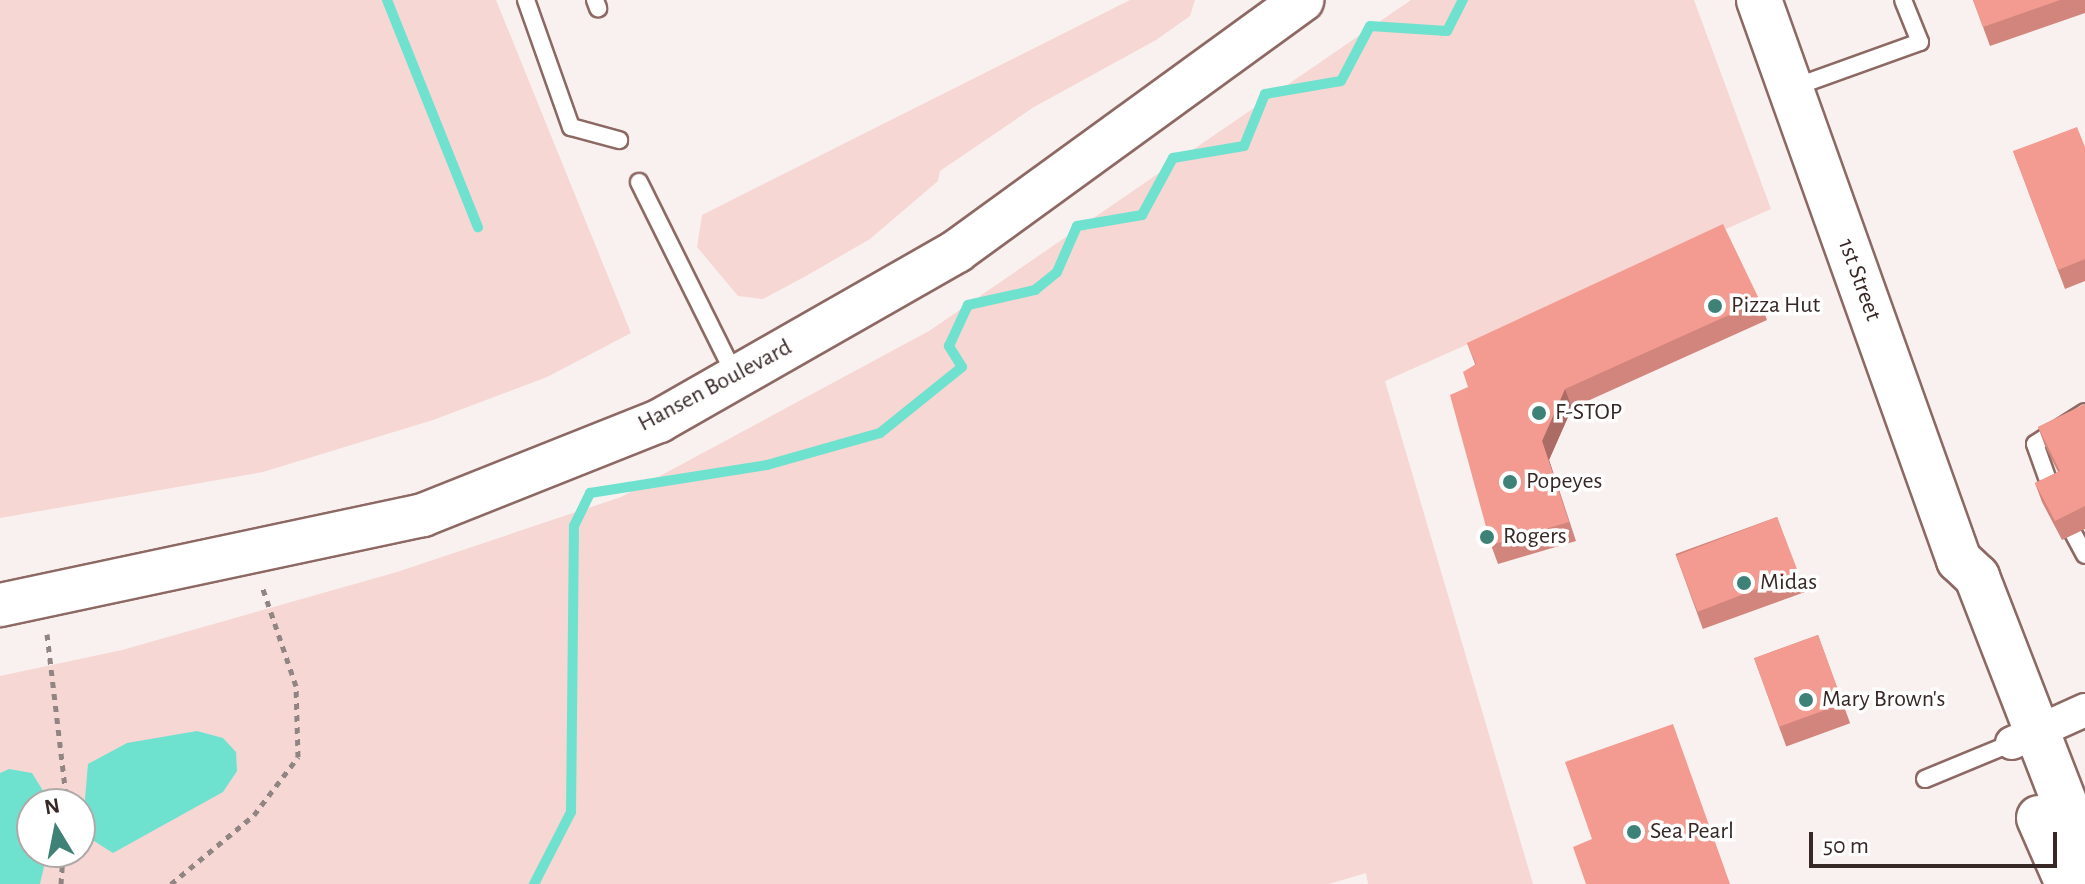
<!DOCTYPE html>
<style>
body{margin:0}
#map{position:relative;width:2085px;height:884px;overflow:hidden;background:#f9f1ef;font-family:"Alegreya Sans",sans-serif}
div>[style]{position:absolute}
.green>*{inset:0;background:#f6d7d3}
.water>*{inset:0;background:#6fe1cf}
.stream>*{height:10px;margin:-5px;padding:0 5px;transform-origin:5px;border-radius:5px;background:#6fe1cf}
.path>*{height:5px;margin-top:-2.5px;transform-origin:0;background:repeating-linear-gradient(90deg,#918583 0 6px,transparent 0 12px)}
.roads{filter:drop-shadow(2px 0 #8d6964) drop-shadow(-2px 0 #8d6964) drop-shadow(0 2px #8d6964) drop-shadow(0 -2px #8d6964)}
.service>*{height:16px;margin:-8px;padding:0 8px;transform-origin:8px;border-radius:8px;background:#fff}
.minor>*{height:32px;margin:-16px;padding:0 16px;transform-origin:16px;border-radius:16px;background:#fff}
.tertiary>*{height:42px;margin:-21px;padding:0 21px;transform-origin:21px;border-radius:21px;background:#fff}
.secondary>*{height:44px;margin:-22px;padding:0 22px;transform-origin:22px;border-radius:22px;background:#fff}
.wall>*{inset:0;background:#d2857d;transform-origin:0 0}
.shaded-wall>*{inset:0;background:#ab6c66}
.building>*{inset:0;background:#f49b91;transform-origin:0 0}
.dots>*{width:22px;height:22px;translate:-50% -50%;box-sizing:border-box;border:4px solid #fff;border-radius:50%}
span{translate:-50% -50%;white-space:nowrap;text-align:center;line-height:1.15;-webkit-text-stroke:7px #fff;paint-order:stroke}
.street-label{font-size:24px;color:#372826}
.poi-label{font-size:24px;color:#372826}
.left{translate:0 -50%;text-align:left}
.north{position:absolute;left:16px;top:788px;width:80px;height:80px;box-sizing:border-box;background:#fff;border:2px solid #afa9a8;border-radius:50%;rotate:350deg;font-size:22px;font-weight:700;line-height:32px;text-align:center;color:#372826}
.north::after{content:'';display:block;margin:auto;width:28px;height:36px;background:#3e8277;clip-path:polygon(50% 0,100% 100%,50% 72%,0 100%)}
.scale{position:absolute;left:1809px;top:832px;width:248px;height:36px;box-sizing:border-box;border:4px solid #372826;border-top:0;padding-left:10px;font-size:24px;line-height:28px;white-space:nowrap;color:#372826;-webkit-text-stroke:6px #fff;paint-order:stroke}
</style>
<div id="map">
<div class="green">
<i style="clip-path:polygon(0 0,496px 0,631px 333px,547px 377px,433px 420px,263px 472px,0 518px)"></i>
<i style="clip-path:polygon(1130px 0,1195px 0,1190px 16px,1156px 40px,1034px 107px,940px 171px,938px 181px,870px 239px,806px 276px,763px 299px,738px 296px,697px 247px,702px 215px)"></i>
<i style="clip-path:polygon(1411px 0,1694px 0,1771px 209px,1385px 381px,1533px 884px,1368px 884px,1366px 873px,1329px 884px,40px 884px,44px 852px,80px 852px,80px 804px,44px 804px,45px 794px,10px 769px,0 773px,0 676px,122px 650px,397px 572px,621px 497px,929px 331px)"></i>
</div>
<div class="water">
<i style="clip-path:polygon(197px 731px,223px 738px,236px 752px,237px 771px,223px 792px,113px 853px,94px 841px,83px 822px,88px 764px,127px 743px)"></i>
<i style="clip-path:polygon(9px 769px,32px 773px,45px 794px,44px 804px,32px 804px,32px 852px,46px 858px,40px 884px,0 884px,0 773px)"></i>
</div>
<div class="stream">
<i style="left:387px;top:0;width:245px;rotate:68.2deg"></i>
<i style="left:534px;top:884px;width:81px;rotate:-62.8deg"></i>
<i style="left:571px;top:812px;width:286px;rotate:-89.4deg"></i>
<i style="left:574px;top:526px;width:37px;rotate:-64deg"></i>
<i style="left:590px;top:493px;width:179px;rotate:-9deg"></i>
<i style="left:767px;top:465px;width:117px;rotate:-15.8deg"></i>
<i style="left:880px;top:433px;width:105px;rotate:-38.8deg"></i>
<i style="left:962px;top:367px;width:25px;rotate:-122deg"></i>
<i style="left:949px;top:346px;width:45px;rotate:-65.1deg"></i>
<i style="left:968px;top:305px;width:69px;rotate:-12.6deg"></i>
<i style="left:1035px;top:290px;width:28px;rotate:-39deg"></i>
<i style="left:1057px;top:272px;width:50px;rotate:-66.5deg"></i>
<i style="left:1077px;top:226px;width:66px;rotate:-9.6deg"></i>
<i style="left:1142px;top:215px;width:65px;rotate:-61.5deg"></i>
<i style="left:1173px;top:158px;width:72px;rotate:-9.6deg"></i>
<i style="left:1244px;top:146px;width:56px;rotate:-68deg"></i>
<i style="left:1265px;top:94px;width:77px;rotate:-9.7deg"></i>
<i style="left:1341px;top:81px;width:62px;rotate:-62.2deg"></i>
<i style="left:1370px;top:26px;width:77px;rotate:3.7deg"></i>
<i style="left:1447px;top:31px;width:35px;rotate:-63deg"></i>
</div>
<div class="path">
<i style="left:47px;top:634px;width:171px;rotate:83.3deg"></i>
<i style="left:61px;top:884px;width:32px;rotate:-86deg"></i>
<i style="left:171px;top:884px;width:108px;rotate:-39.7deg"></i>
<i style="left:254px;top:815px;width:73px;rotate:-52.8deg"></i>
<i style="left:298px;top:757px;width:71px;rotate:-91.6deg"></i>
<i style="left:296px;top:686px;width:106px;rotate:-108.8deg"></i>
</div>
<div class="roads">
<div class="service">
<i style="left:526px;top:0;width:135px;rotate:70.5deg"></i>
<i style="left:571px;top:127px;width:50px;rotate:15.2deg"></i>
<i style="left:595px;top:0;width:9px;rotate:69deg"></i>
<i style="left:1792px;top:88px;width:136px;rotate:-19.8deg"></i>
<i style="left:1920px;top:42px;width:45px;rotate:-112deg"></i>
<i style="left:639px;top:182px;width:218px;rotate:63.6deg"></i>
<i style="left:2054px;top:497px;width:56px;rotate:-109.7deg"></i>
<i style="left:2035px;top:444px;width:59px;rotate:-32.6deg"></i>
<i style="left:2065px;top:518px;width:42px;rotate:61.6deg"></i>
<i style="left:1925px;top:779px;width:94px;rotate:-22.5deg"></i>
</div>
<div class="minor">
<i style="left:2012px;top:743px;width:80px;rotate:-24.3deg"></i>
</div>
<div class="tertiary">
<i style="left:0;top:605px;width:432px;rotate:-12deg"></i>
<i style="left:423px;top:515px;width:254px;rotate:-21.7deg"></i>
<i style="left:659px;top:421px;width:343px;rotate:-29.7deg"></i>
<i style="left:957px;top:251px;width:427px;rotate:-36deg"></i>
</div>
<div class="secondary">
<i style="left:1759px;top:0;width:595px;rotate:70.35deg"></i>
<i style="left:1959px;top:560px;width:25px;rotate:43deg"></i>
<i style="left:1977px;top:577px;width:299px;rotate:68.8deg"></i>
<i style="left:2039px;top:818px;width:72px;rotate:66.3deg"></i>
</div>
</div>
<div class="wall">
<i style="clip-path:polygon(1973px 0,2085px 0,2085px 13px,1990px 46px)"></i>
<i style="clip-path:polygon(2085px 147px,2085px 281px,2065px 289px,2013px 151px)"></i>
<i style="clip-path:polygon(1760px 301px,1767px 320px,1572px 408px,1549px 460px,1576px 541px,1498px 564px,1491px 545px,1468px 387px,1475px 364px,1467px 343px)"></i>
<i style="clip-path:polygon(2085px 404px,2085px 529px,2062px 540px,2042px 502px,2035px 483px,2058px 472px,2045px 446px,2038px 427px)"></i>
<i style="left:1777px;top:517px;width:80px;height:108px;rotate:70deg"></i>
<i style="left:1818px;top:635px;width:94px;height:68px;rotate:70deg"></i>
</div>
<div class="shaded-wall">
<i style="clip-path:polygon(1565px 389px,1572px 408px,1549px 460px,1576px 541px,1542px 441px)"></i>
</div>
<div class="building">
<i style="clip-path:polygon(1973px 0,2060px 0,1983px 27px)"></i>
<i style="clip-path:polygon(2077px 127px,2085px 147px,2085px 259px,2058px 270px,2013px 151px)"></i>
<i style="clip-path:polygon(1723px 224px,1760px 301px,1565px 389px,1542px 441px,1569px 522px,1491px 545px,1450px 395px,1468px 387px,1463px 372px,1476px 364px,1467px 343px)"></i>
<i style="clip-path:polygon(2085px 404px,2085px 506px,2055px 521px,2035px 483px,2060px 471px,2038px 427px)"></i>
<i style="left:1777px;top:517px;width:60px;height:108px;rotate:69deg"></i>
<i style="left:1818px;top:635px;width:73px;height:68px;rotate:70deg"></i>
<i style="clip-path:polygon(1673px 724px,1730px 884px,1586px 884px,1573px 847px,1592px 839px,1565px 762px)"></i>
</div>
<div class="dots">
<i style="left:1715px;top:306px;background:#3e8277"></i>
<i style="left:1539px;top:413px;background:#3e8277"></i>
<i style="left:1510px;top:482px;background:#3e8277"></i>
<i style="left:1487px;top:537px;background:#3e8277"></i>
<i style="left:1744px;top:583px;background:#3e8277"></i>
<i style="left:1806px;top:700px;background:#3e8277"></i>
<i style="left:1634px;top:832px;background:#3e8277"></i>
</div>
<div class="street-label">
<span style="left:1859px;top:280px;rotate:70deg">1st Street</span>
<span style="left:715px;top:386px;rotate:-28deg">Hansen Boulevard</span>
</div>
<div class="poi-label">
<span class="left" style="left:1731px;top:306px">Pizza Hut</span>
<span class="left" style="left:1555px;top:413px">F-STOP</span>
<span class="left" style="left:1526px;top:482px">Popeyes</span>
<span class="left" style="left:1503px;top:537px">Rogers</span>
<span class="left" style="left:1760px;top:583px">Midas</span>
<span class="left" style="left:1822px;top:700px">Mary Brown's</span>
<span class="left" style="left:1650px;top:832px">Sea Pearl</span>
</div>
<div class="north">N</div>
<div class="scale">50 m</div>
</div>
